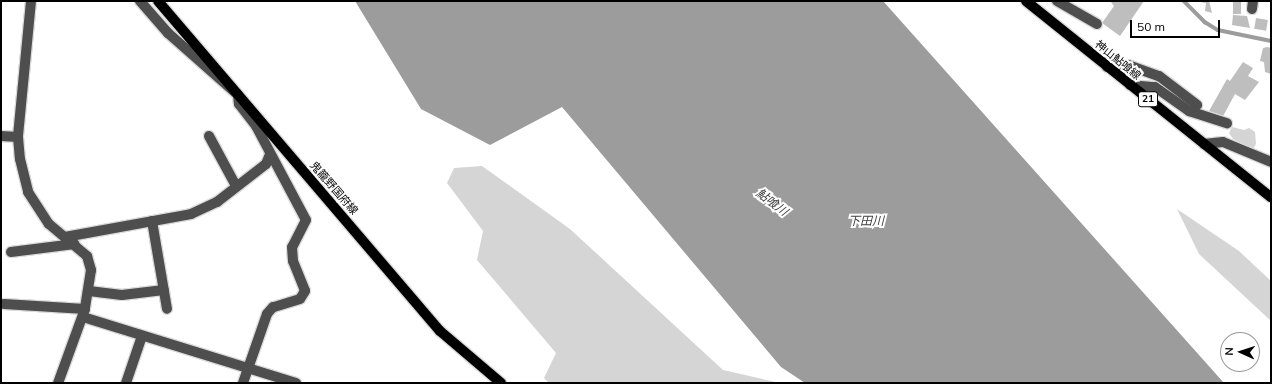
<!DOCTYPE html>
<meta charset="utf-8">
<style>
body{margin:0}
#map{position:relative;width:1272px;height:384px;overflow:hidden;background:#fff;font-family:Mulish,"Noto Sans JP",sans-serif}
div>[style]{position:absolute}
.green>*{inset:0;background:#d5d5d5}
.water>*{inset:0;background:#9c9c9c}
.stream>*{height:3.5px;margin:-1.75px;padding:0 1.75px;transform-origin:1.75px;border-radius:1.75px;background:#9c9c9c}
.building>*{inset:0;background:#bebebe;transform-origin:0 0}
.roads{filter:drop-shadow(1px 0 #dbdbdb) drop-shadow(-1px 0 #dbdbdb) drop-shadow(0 1px #dbdbdb) drop-shadow(0 -1px #dbdbdb)}
.minor>*{height:10px;margin:-5px;padding:0 5px;transform-origin:5px;border-radius:5px;background:#4e4e4e}
.major>*{height:10px;margin:-5px;padding:0 5px;transform-origin:5px;border-radius:5px;background:#000}
span{translate:-50% -50%;white-space:nowrap;text-align:center;line-height:1.15;-webkit-text-stroke:4px #fff;paint-order:stroke}
.shield-label span{padding:1px 3px;background:#fff;border:1px solid;border-radius:3px;-webkit-text-stroke-width:0}
.shield-label{font-size:10px;color:#000;font-weight:700}
.street-label{font-size:11px;color:#000}
.water-label{font-size:12px;color:#3d3d3d;font-style:italic}
.frame{position:absolute;inset:0;border:2px solid #000;pointer-events:none}
.north{position:absolute;left:1220px;top:332px;width:40px;height:40px;box-sizing:border-box;background:#fff;border:1px solid #999;border-radius:50%;rotate:273deg;font-size:11px;font-weight:700;line-height:16px;text-align:center;color:#000}
.north::after{content:'';display:block;margin:auto;width:14px;height:18px;background:#000;clip-path:polygon(50% 0,100% 100%,50% 72%,0 100%)}
.scale{position:absolute;left:1130px;top:20px;width:90px;height:18px;box-sizing:border-box;border:2px solid #000;border-top:0;padding-left:5px;font-size:12px;line-height:14px;white-space:nowrap;color:#000;-webkit-text-stroke:3px #fff;paint-order:stroke}
</style>
<div id="map">
<div class="green">
<i style="clip-path:polygon(1232px 127px,1244px 130px,1249px 128px,1255px 132px,1256px 144px,1253px 149px,1233px 139px,1229px 133px)"></i>
<i style="clip-path:polygon(482px 166px,570px 229px,723px 370px,780px 383px,549px 383px,544px 378px,556px 353px,477px 260px,483px 231px,447px 183px,454px 168px)"></i>
<i style="clip-path:polygon(1177px 209px,1239px 251px,1271px 281px,1271px 321px,1199px 254px)"></i>
</div>
<div class="water">
<i style="clip-path:polygon(355px 1px,883px 1px,1224px 383px,805px 383px,781px 367px,562px 107px,490px 145px,421px 109px)"></i>
</div>
<div class="stream">
<i style="left:1184px;top:1px;width:30px;rotate:45deg"></i>
<i style="left:1205px;top:22px;width:15px;rotate:32deg"></i>
<i style="left:1218px;top:30px;width:54px;rotate:11.7deg"></i>
</div>
<div class="building">
<i style="clip-path:polygon(1110px 1px,1144px 1px,1120px 36px,1102px 23px,1114px 6px)"></i>
<i style="clip-path:polygon(1195px 1px,1209px 1px,1212px 13px,1205px 11px,1206px 3px)"></i>
<i style="left:1233px;top:2px;width:8px;height:12px"></i>
<i style="clip-path:polygon(1233px 15px,1247px 16px,1250px 28px,1232px 25px)"></i>
<i style="left:1256px;top:18px;width:12px;height:11px;rotate:9deg"></i>
<i style="clip-path:polygon(1267px 47px,1271px 48px,1271px 74px,1265px 72px,1264px 62px,1260px 61px,1263px 48px)"></i>
<i style="clip-path:polygon(1243px 62px,1253px 68px,1248px 76px,1259px 82px,1245px 100px,1235px 94px,1222px 118px,1209px 111px,1227px 79px,1230px 81px)"></i>
</div>
<div class="roads">
<div class="minor">
<i style="left:31px;top:1px;width:137px;rotate:95.5deg"></i>
<i style="left:18px;top:137px;width:22px;rotate:85deg"></i>
<i style="left:20px;top:159px;width:34px;rotate:76deg"></i>
<i style="left:28px;top:192px;width:38px;rotate:57deg"></i>
<i style="left:49px;top:224px;width:50px;rotate:40.1deg"></i>
<i style="left:87px;top:256px;width:15px;rotate:74deg"></i>
<i style="left:91px;top:270px;width:39px;rotate:99deg"></i>
<i style="left:85px;top:309px;width:79px;rotate:110deg"></i>
<i style="left:140px;top:1px;width:43px;rotate:48.8deg"></i>
<i style="left:168px;top:33px;width:94px;rotate:41.5deg"></i>
<i style="left:238px;top:95px;width:9px;rotate:84deg"></i>
<i style="left:239px;top:104px;width:28px;rotate:52deg"></i>
<i style="left:256px;top:126px;width:106px;rotate:62deg"></i>
<i style="left:306px;top:220px;width:30px;rotate:117deg"></i>
<i style="left:292px;top:247px;width:14px;rotate:86deg"></i>
<i style="left:293px;top:261px;width:32px;rotate:68deg"></i>
<i style="left:305px;top:291px;width:9px;rotate:122deg"></i>
<i style="left:300px;top:299px;width:28px;rotate:163deg"></i>
<i style="left:273px;top:307px;width:9px;rotate:131deg"></i>
<i style="left:267px;top:314px;width:73px;rotate:109.2deg"></i>
<i style="left:1057px;top:1px;width:46px;rotate:29.9deg"></i>
<i style="left:1252px;top:9px;width:8px;rotate:-83deg"></i>
<i style="left:1107px;top:67px;width:21px;rotate:-5deg"></i>
<i style="left:1128px;top:65px;width:33px;rotate:20deg"></i>
<i style="left:1159px;top:76px;width:48px;rotate:37.3deg"></i>
<i style="left:1130px;top:85px;width:25px;rotate:5deg"></i>
<i style="left:1155px;top:87px;width:42px;rotate:35.2deg"></i>
<i style="left:1189px;top:111px;width:40px;rotate:18deg"></i>
<i style="left:1px;top:136px;width:17px;rotate:3deg"></i>
<i style="left:209px;top:136px;width:57px;rotate:61.6deg"></i>
<i style="left:1204px;top:144px;width:19px;rotate:-6deg"></i>
<i style="left:1223px;top:142px;width:52px;rotate:22.6deg"></i>
<i style="left:152px;top:221px;width:89px;rotate:80.3deg"></i>
<i style="left:65px;top:237px;width:128px;rotate:-10.3deg"></i>
<i style="left:191px;top:214px;width:29px;rotate:-25deg"></i>
<i style="left:217px;top:202px;width:62px;rotate:-37.8deg"></i>
<i style="left:266px;top:164px;width:11px;rotate:-68deg"></i>
<i style="left:11px;top:252px;width:64px;rotate:-7.2deg"></i>
<i style="left:89px;top:291px;width:33px;rotate:7deg"></i>
<i style="left:122px;top:295px;width:42px;rotate:-6.8deg"></i>
<i style="left:4px;top:304px;width:81px;rotate:3.5deg"></i>
<i style="left:83px;top:317px;width:223px;rotate:17.2deg"></i>
<i style="left:126px;top:383px;width:50px;rotate:-71.2deg"></i>
</div>
<div class="major">
<i style="left:158px;top:1px;width:434px;rotate:49.5deg"></i>
<i style="left:440px;top:331px;width:80px;rotate:40.4deg"></i>
<i style="left:1026px;top:1px;width:314px;rotate:38.7deg"></i>
</div>
</div>
<div class="shield-label">
<span style="left:1148px;top:99px">21</span>
</div>
<div class="street-label">
<span style="left:1118px;top:60px;rotate:39deg">神山鮎喰線</span>
<span style="left:334px;top:188px;rotate:49deg">鬼籠野国府線</span>
</div>
<div class="water-label">
<span style="left:772px;top:202px;rotate:37deg">鮎喰川</span>
<span style="left:866px;top:221px">下田川</span>
</div>
<div class="frame"></div>
<div class="north">N</div>
<div class="scale">50 m</div>
</div>
